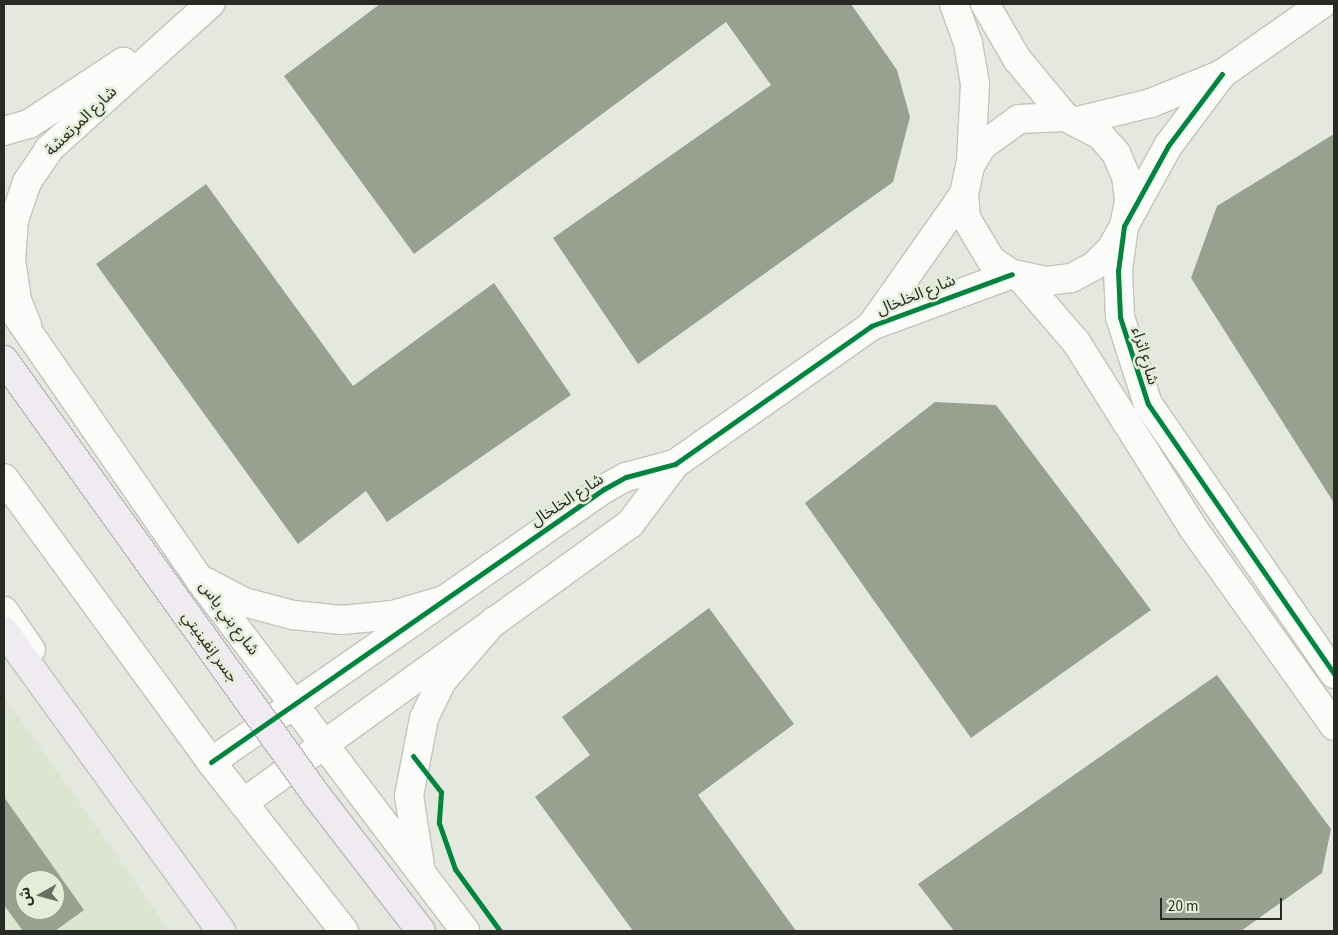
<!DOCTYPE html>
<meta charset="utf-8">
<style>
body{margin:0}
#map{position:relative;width:1338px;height:935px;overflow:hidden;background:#e4e8de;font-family:"Source Sans 3","Noto Sans Arabic",sans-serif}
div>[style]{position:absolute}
.built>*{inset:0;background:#dde5d1}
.building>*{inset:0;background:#9aa090}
.roads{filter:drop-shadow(1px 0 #c1c5bc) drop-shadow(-1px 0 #c1c5bc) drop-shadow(0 1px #c1c5bc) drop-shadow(0 -1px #c1c5bc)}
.street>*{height:28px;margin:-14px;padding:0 14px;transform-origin:14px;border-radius:14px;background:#fbfcfa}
.secondary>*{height:28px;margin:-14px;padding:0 14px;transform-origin:14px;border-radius:14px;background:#fbfcfa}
.highway>*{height:28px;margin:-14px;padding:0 14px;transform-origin:14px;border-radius:14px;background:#f0ebf0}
.bridges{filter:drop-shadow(1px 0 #beb9bb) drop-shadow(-1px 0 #beb9bb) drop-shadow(0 1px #beb9bb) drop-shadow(0 -1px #beb9bb)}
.highway-bridge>*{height:28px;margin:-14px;padding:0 14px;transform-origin:14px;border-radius:14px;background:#f0ebf0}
.cycleway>*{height:5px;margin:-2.5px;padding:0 2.5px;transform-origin:2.5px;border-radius:2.5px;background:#00873e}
span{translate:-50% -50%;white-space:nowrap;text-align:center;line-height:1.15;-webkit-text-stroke:5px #e5edd9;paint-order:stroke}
.street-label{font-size:16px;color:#282b24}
.frame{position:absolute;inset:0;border:5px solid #282b24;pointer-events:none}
.north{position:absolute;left:15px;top:870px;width:50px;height:50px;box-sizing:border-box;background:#e5edd9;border:1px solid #999f91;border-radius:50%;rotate:263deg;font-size:14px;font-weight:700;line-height:20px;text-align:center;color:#282b24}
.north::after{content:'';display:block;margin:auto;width:18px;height:22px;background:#6a6d65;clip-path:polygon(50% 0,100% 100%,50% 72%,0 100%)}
.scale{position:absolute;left:1160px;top:898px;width:122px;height:22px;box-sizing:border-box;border:2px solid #282b24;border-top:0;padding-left:6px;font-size:15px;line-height:18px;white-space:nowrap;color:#282b24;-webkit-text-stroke:4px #e5edd9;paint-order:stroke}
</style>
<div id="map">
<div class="built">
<i style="clip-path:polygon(evenodd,4px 697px,125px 867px,169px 931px,4px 931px,4px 697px,25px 880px,55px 880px,55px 910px,25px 910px,25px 880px)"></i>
</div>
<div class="building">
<i style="clip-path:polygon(380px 4px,851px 4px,897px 70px,910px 117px,893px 182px,638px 364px,553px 238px,771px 85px,726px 22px,414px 254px,284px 76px)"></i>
<i style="clip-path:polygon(1334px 134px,1334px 503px,1191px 278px,1217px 206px)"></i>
<i style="clip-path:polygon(206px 184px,353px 386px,494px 283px,571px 395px,387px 522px,366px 491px,298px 544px,96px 264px)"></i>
<i style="clip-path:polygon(935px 402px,996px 405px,1151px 610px,971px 738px,805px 503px)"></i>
<i style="clip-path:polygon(709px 608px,794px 724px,698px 795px,796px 931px,633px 931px,535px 797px,590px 755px,562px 717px)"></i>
<i style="clip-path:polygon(1217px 675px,1331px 829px,1322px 873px,1241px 931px,954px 931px,918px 884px)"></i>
<i style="clip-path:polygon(evenodd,4px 797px,84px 910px,55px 931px,23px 931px,4px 905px,4px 797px,25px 880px,55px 880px,55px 910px,25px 910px,25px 880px)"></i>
</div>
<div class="roads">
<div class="street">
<i style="left:954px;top:4px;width:41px;rotate:70.3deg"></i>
<i style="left:968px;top:43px;width:42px;rotate:80.3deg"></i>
<i style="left:975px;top:84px;width:77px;rotate:93deg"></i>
<i style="left:985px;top:4px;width:64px;rotate:59.8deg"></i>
<i style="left:1017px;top:59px;width:75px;rotate:50.4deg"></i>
<i style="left:1222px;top:74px;width:90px;rotate:126.9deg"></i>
<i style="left:1168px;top:146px;width:91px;rotate:118.8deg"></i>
<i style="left:1124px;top:226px;width:45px;rotate:97.6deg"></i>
<i style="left:1118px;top:271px;width:46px;rotate:87.5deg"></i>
<i style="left:1120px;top:317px;width:91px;rotate:72.2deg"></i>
<i style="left:1148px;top:404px;width:328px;rotate:55.4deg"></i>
<i style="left:1077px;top:121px;width:76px;rotate:-13.7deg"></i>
<i style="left:1151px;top:103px;width:77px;rotate:-22.2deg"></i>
<i style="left:1222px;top:74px;width:122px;rotate:-35deg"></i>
<i style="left:4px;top:131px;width:26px;rotate:-16deg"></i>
<i style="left:29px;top:124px;width:113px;rotate:-33.4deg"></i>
<i style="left:1020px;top:277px;width:86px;rotate:49.3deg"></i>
<i style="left:1076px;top:342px;width:220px;rotate:57.8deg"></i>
<i style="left:1193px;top:528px;width:243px;rotate:54.5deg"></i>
<i style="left:27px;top:325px;width:27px;rotate:-112deg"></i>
<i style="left:17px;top:300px;width:40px;rotate:-98.5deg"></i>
<i style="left:11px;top:260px;width:40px;rotate:-85.7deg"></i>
<i style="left:14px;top:220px;width:40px;rotate:-71.1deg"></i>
<i style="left:27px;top:182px;width:40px;rotate:-56deg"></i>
<i style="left:49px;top:149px;width:217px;rotate:-42deg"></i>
<i style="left:871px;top:326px;width:161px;rotate:-54.8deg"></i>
<i style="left:964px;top:194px;width:29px;rotate:-78deg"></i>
<i style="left:970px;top:166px;width:23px;rotate:-59deg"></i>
<i style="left:982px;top:146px;width:46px;rotate:-36.1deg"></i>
<i style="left:1019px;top:119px;width:46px;rotate:-2.5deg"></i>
<i style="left:1065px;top:117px;width:38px;rotate:27deg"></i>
<i style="left:1099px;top:134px;width:25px;rotate:48deg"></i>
<i style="left:1116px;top:153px;width:25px;rotate:67deg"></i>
<i style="left:1126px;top:176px;width:25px;rotate:83deg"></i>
<i style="left:1129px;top:201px;width:25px;rotate:101deg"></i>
<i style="left:1124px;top:226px;width:25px;rotate:119deg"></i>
<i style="left:1112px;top:248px;width:25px;rotate:135deg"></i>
<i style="left:1094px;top:266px;width:26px;rotate:152deg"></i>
<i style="left:1071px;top:278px;width:25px;rotate:173deg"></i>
<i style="left:1046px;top:281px;width:35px;rotate:-168deg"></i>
<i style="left:1012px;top:274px;width:25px;rotate:-146deg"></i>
<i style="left:991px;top:260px;width:49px;rotate:-120.8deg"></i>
<i style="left:966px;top:218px;width:24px;rotate:-95deg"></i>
<i style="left:4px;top:611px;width:47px;rotate:55.3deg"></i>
<i style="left:211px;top:762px;width:479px;rotate:-34.8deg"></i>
<i style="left:604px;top:489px;width:25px;rotate:-29deg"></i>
<i style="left:626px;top:477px;width:51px;rotate:-14.9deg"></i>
<i style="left:675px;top:464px;width:240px;rotate:-35.1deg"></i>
<i style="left:871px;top:326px;width:150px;rotate:-20.2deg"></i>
<i style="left:243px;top:803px;width:477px;rotate:-35.8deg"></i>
<i style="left:630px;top:524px;width:75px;rotate:-53.1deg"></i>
</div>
<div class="secondary">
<i style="left:4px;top:297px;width:343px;rotate:55.3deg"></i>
<i style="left:199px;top:579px;width:441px;rotate:52.9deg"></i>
<i style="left:4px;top:478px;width:351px;rotate:53.9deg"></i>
<i style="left:211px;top:762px;width:215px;rotate:51.8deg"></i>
<i style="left:206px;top:582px;width:43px;rotate:27.8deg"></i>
<i style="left:244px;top:602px;width:51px;rotate:14.9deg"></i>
<i style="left:293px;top:615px;width:49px;rotate:5.8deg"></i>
<i style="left:342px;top:620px;width:51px;rotate:-5.6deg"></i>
<i style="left:393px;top:615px;width:50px;rotate:-16.3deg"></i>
<i style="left:420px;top:866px;width:71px;rotate:-98.9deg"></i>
<i style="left:409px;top:796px;width:79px;rotate:-79.1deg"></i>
<i style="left:424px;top:718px;width:41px;rotate:-64.1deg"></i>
<i style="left:442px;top:681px;width:79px;rotate:-49.1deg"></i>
</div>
<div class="highway">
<i style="left:4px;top:631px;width:370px;rotate:54.1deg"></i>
</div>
</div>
<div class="bridges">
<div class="highway-bridge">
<i style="left:4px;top:360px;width:537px;rotate:54.33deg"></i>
<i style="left:317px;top:796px;width:170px;rotate:52.4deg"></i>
</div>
</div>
<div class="cycleway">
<i style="left:1222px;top:74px;width:90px;rotate:126.9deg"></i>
<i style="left:1168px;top:146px;width:91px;rotate:118.8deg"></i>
<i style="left:1124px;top:226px;width:45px;rotate:97.6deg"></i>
<i style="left:1118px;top:271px;width:46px;rotate:87.5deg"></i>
<i style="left:1120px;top:317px;width:91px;rotate:72.2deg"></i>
<i style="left:1148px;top:404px;width:328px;rotate:55.4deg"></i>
<i style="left:413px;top:756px;width:46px;rotate:52.1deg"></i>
<i style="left:441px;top:792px;width:31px;rotate:94deg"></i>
<i style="left:439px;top:823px;width:49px;rotate:70.8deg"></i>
<i style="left:455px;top:869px;width:77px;rotate:54deg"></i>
<i style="left:211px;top:762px;width:479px;rotate:-34.8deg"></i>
<i style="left:604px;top:489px;width:25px;rotate:-29deg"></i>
<i style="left:626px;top:477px;width:51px;rotate:-14.9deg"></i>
<i style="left:675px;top:464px;width:240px;rotate:-35.1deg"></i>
<i style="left:871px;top:326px;width:150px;rotate:-20.2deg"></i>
</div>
<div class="street-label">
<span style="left:81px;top:121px;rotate:-44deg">شارع المرتعشة</span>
<span style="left:916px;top:295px;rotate:-22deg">شارع الخلخال</span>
<span style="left:1145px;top:356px;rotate:73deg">شارع اثراء</span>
<span style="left:567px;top:500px;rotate:-33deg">شارع الخلخال</span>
<span style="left:229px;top:618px;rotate:53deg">شارع بني ياس</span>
<span style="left:210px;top:647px;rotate:54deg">جسر إنفينيتي</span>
</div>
<div class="frame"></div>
<div class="north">ش</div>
<div class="scale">20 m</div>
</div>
